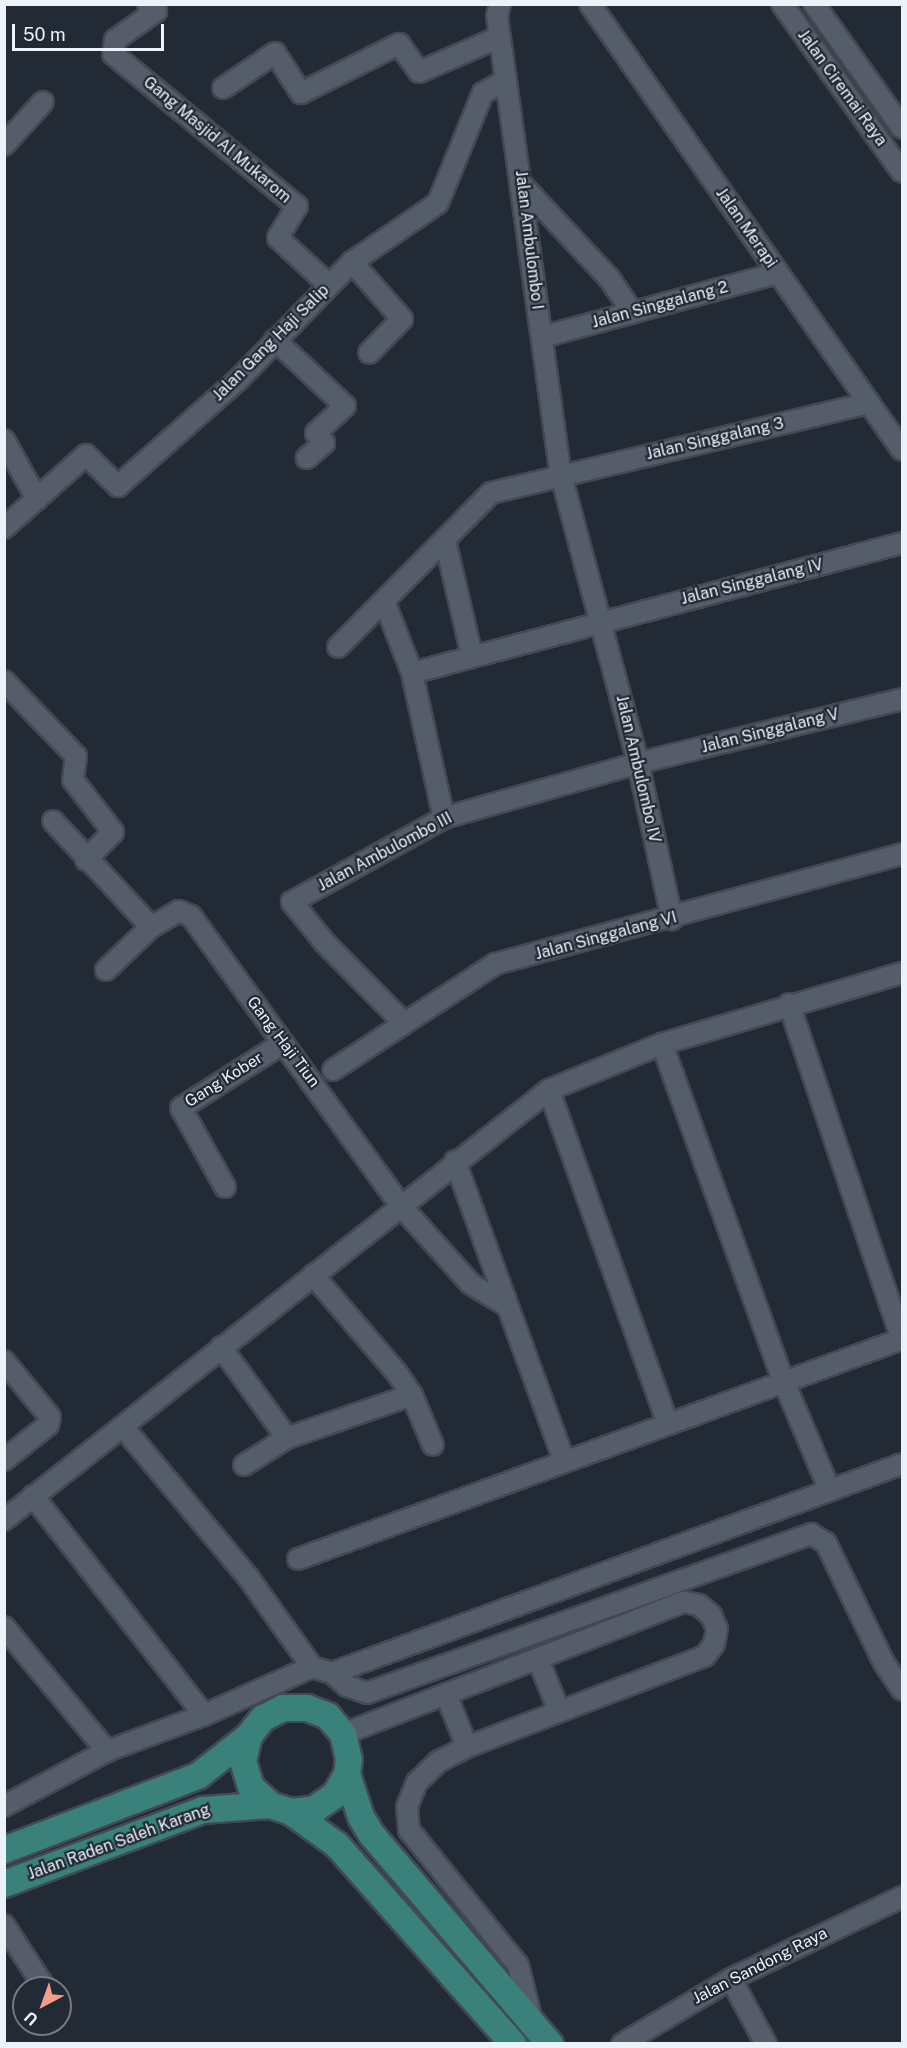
<!DOCTYPE html>
<style>
body{margin:0}
#map{position:relative;width:907px;height:2048px;overflow:hidden;background:#222a35;font-family:"Public Sans",sans-serif}
div>[style]{position:absolute}
.roads{filter:drop-shadow(2px 0 #424952) drop-shadow(-2px 0 #424952) drop-shadow(0 2px #424952) drop-shadow(0 -2px #424952)}
.minor>*{height:20px;margin:-10px;padding:0 10px;transform-origin:10px;border-radius:10px;background:#545d69}
.major>*{height:26px;margin:-13px;padding:0 13px;transform-origin:13px;border-radius:13px;background:#39817a}
span{translate:-50% -50%;white-space:nowrap;text-align:center;line-height:1.15;-webkit-text-stroke:4.5px #222a35;paint-order:stroke}
.street-label{font-size:16px;color:#ecf2f9}
.frame{position:absolute;inset:0;border:6px solid #ecf2f9;pointer-events:none}
.north{position:absolute;left:12px;top:1976px;width:60px;height:60px;box-sizing:border-box;background:#222a35;border:2px solid #737a83;border-radius:50%;rotate:221deg;font-size:16px;font-weight:700;line-height:24px;text-align:center;color:#ecf2f9}
.north::after{content:'';display:block;margin:auto;width:21px;height:27px;background:#f49e88;clip-path:polygon(50% 0,100% 100%,50% 72%,0 100%)}
.scale{position:absolute;left:12px;top:24px;width:152px;height:27px;box-sizing:border-box;border:3px solid #ecf2f9;border-top:0;padding-left:8px;font-size:18px;line-height:21px;white-space:nowrap;color:#ecf2f9;-webkit-text-stroke:4px #222a35;paint-order:stroke}
</style>
<div id="map">
<div class="roads">
<div class="minor">
<i style="left:148px;top:4px;width:11px;rotate:41deg"></i>
<i style="left:156px;top:11px;width:50px;rotate:144.7deg"></i>
<i style="left:115px;top:40px;width:14px;rotate:98deg"></i>
<i style="left:113px;top:54px;width:239px;rotate:39.6deg"></i>
<i style="left:297px;top:206px;width:37px;rotate:121deg"></i>
<i style="left:278px;top:238px;width:68px;rotate:42.6deg"></i>
<i style="left:500px;top:4px;width:12px;rotate:104deg"></i>
<i style="left:497px;top:16px;width:463px;rotate:82.1deg"></i>
<i style="left:561px;top:475px;width:298px;rotate:75deg"></i>
<i style="left:638px;top:763px;width:160px;rotate:77.7deg"></i>
<i style="left:590px;top:4px;width:544px;rotate:55.03deg"></i>
<i style="left:782px;top:4px;width:206px;rotate:54.5deg"></i>
<i style="left:814px;top:4px;width:152px;rotate:54.6deg"></i>
<i style="left:223px;top:88px;width:63px;rotate:-33.9deg"></i>
<i style="left:275px;top:53px;width:48px;rotate:57deg"></i>
<i style="left:301px;top:93px;width:110px;rotate:-26.6deg"></i>
<i style="left:399px;top:44px;width:34px;rotate:54deg"></i>
<i style="left:419px;top:72px;width:88px;rotate:-23.4deg"></i>
<i style="left:4px;top:145px;width:58px;rotate:-47.8deg"></i>
<i style="left:524px;top:187px;width:125px;rotate:47deg"></i>
<i style="left:609px;top:278px;width:42px;rotate:55.6deg"></i>
<i style="left:352px;top:262px;width:76px;rotate:48.7deg"></i>
<i style="left:402px;top:319px;width:47px;rotate:134.1deg"></i>
<i style="left:542px;top:337px;width:244px;rotate:-15.2deg"></i>
<i style="left:275px;top:340px;width:96px;rotate:43.3deg"></i>
<i style="left:345px;top:406px;width:40px;rotate:137deg"></i>
<i style="left:316px;top:433px;width:13px;rotate:51deg"></i>
<i style="left:324px;top:443px;width:23px;rotate:139deg"></i>
<i style="left:4px;top:440px;width:68px;rotate:60.8deg"></i>
<i style="left:4px;top:528px;width:110px;rotate:-41.7deg"></i>
<i style="left:86px;top:455px;width:45px;rotate:44.1deg"></i>
<i style="left:118px;top:486px;width:160px;rotate:-41.5deg"></i>
<i style="left:238px;top:380px;width:164px;rotate:-46deg"></i>
<i style="left:352px;top:262px;width:104px;rotate:-34.5deg"></i>
<i style="left:438px;top:203px;width:119px;rotate:-67.8deg"></i>
<i style="left:483px;top:93px;width:26px;rotate:-29deg"></i>
<i style="left:445px;top:540px;width:119px;rotate:76.9deg"></i>
<i style="left:384px;top:601px;width:77px;rotate:68.7deg"></i>
<i style="left:412px;top:673px;width:148px;rotate:77.6deg"></i>
<i style="left:338px;top:647px;width:217px;rotate:-45.2deg"></i>
<i style="left:491px;top:493px;width:389px;rotate:-13.4deg"></i>
<i style="left:412px;top:673px;width:507px;rotate:-14.86deg"></i>
<i style="left:4px;top:681px;width:104px;rotate:46.2deg"></i>
<i style="left:76px;top:756px;width:24px;rotate:97deg"></i>
<i style="left:73px;top:780px;width:66px;rotate:52.4deg"></i>
<i style="left:113px;top:832px;width:39px;rotate:134deg"></i>
<i style="left:53px;top:821px;width:144px;rotate:47.2deg"></i>
<i style="left:106px;top:970px;width:62px;rotate:-43.7deg"></i>
<i style="left:151px;top:927px;width:32px;rotate:-30deg"></i>
<i style="left:179px;top:911px;width:13px;rotate:23deg"></i>
<i style="left:191px;top:916px;width:357px;rotate:54.1deg"></i>
<i style="left:400px;top:1205px;width:106px;rotate:48.1deg"></i>
<i style="left:471px;top:1284px;width:39px;rotate:31deg"></i>
<i style="left:789px;top:1004px;width:354px;rotate:71.4deg"></i>
<i style="left:403px;top:1022px;width:111px;rotate:-134.6deg"></i>
<i style="left:325px;top:943px;width:53px;rotate:-128.8deg"></i>
<i style="left:292px;top:902px;width:174px;rotate:-28.9deg"></i>
<i style="left:444px;top:818px;width:202px;rotate:-15.8deg"></i>
<i style="left:638px;top:763px;width:272px;rotate:-13.6deg"></i>
<i style="left:662px;top:1044px;width:359px;rotate:70.2deg"></i>
<i style="left:784px;top:1382px;width:118px;rotate:67.1deg"></i>
<i style="left:333px;top:1070px;width:194px;rotate:-33.2deg"></i>
<i style="left:495px;top:964px;width:422px;rotate:-15.1deg"></i>
<i style="left:549px;top:1090px;width:355px;rotate:70.4deg"></i>
<i style="left:455px;top:1161px;width:319px;rotate:70deg"></i>
<i style="left:225px;top:1187px;width:90px;rotate:-119.1deg"></i>
<i style="left:181px;top:1108px;width:121px;rotate:-32.5deg"></i>
<i style="left:313px;top:1275px;width:129px;rotate:49.4deg"></i>
<i style="left:397px;top:1373px;width:27px;rotate:56deg"></i>
<i style="left:412px;top:1395px;width:54px;rotate:67.2deg"></i>
<i style="left:221px;top:1347px;width:112px;rotate:54deg"></i>
<i style="left:4px;top:1361px;width:72px;rotate:50.6deg"></i>
<i style="left:50px;top:1417px;width:8px;rotate:104deg"></i>
<i style="left:48px;top:1425px;width:56px;rotate:141.5deg"></i>
<i style="left:123px;top:1427px;width:195px;rotate:50.2deg"></i>
<i style="left:248px;top:1577px;width:110px;rotate:54.6deg"></i>
<i style="left:244px;top:1465px;width:51px;rotate:-32.1deg"></i>
<i style="left:287px;top:1438px;width:132px;rotate:-19deg"></i>
<i style="left:33px;top:1496px;width:278px;rotate:52deg"></i>
<i style="left:4px;top:1520px;width:694px;rotate:-38.27deg"></i>
<i style="left:549px;top:1090px;width:122px;rotate:-22.2deg"></i>
<i style="left:662px;top:1044px;width:250px;rotate:-16.5deg"></i>
<i style="left:298px;top:1559px;width:643px;rotate:-20.01deg"></i>
<i style="left:4px;top:1627px;width:161px;rotate:50.3deg"></i>
<i style="left:538px;top:1659px;width:56px;rotate:68deg"></i>
<i style="left:332px;top:1673px;width:607px;rotate:-20.14deg"></i>
<i style="left:446px;top:1694px;width:57px;rotate:68.4deg"></i>
<i style="left:343px;top:1734px;width:366px;rotate:-21.2deg"></i>
<i style="left:684px;top:1602px;width:15px;rotate:11deg"></i>
<i style="left:699px;top:1605px;width:16px;rotate:40deg"></i>
<i style="left:711px;top:1615px;width:15px;rotate:67deg"></i>
<i style="left:717px;top:1629px;width:15px;rotate:101deg"></i>
<i style="left:714px;top:1644px;width:15px;rotate:127deg"></i>
<i style="left:705px;top:1656px;width:255px;rotate:159.1deg"></i>
<i style="left:467px;top:1747px;width:31px;rotate:153deg"></i>
<i style="left:439px;top:1761px;width:30px;rotate:136deg"></i>
<i style="left:417px;top:1782px;width:27px;rotate:112deg"></i>
<i style="left:407px;top:1807px;width:23px;rotate:85deg"></i>
<i style="left:409px;top:1830px;width:174px;rotate:51.1deg"></i>
<i style="left:518px;top:1965px;width:58px;rotate:76deg"></i>
<i style="left:4px;top:1806px;width:117px;rotate:-28.1deg"></i>
<i style="left:107px;top:1751px;width:103px;rotate:-20.4deg"></i>
<i style="left:204px;top:1715px;width:118px;rotate:-24deg"></i>
<i style="left:312px;top:1667px;width:21px;rotate:17deg"></i>
<i style="left:332px;top:1673px;width:20px;rotate:41deg"></i>
<i style="left:347px;top:1686px;width:21px;rotate:19deg"></i>
<i style="left:367px;top:1693px;width:472px;rotate:-19.7deg"></i>
<i style="left:811px;top:1534px;width:17px;rotate:31deg"></i>
<i style="left:826px;top:1543px;width:133px;rotate:64.2deg"></i>
<i style="left:884px;top:1663px;width:32px;rotate:56deg"></i>
<i style="left:4px;top:1925px;width:75px;rotate:56.9deg"></i>
<i style="left:731px;top:1979px;width:74px;rotate:61.7deg"></i>
<i style="left:622px;top:2044px;width:127px;rotate:-30.8deg"></i>
<i style="left:731px;top:1979px;width:190px;rotate:-25.6deg"></i>
</div>
<div class="major">
<i style="left:347px;top:1774px;width:45px;rotate:72deg"></i>
<i style="left:361px;top:1817px;width:21px;rotate:59deg"></i>
<i style="left:372px;top:1835px;width:275px;rotate:49.6deg"></i>
<i style="left:291px;top:1812px;width:24px;rotate:-7deg"></i>
<i style="left:315px;top:1809px;width:24px;rotate:-35deg"></i>
<i style="left:335px;top:1795px;width:24px;rotate:-60deg"></i>
<i style="left:347px;top:1774px;width:14px;rotate:-82deg"></i>
<i style="left:349px;top:1760px;width:27px;rotate:-103deg"></i>
<i style="left:343px;top:1734px;width:23px;rotate:-130deg"></i>
<i style="left:328px;top:1716px;width:22px;rotate:-159deg"></i>
<i style="left:307px;top:1708px;width:24px;rotate:180deg"></i>
<i style="left:283px;top:1708px;width:22px;rotate:153deg"></i>
<i style="left:263px;top:1718px;width:23px;rotate:128deg"></i>
<i style="left:249px;top:1736px;width:26px;rotate:103deg"></i>
<i style="left:243px;top:1761px;width:27px;rotate:73deg"></i>
<i style="left:251px;top:1787px;width:26px;rotate:43deg"></i>
<i style="left:270px;top:1805px;width:22px;rotate:18deg"></i>
<i style="left:291px;top:1812px;width:57px;rotate:35.7deg"></i>
<i style="left:337px;top:1845px;width:266px;rotate:48.5deg"></i>
<i style="left:4px;top:1850px;width:208px;rotate:-20.9deg"></i>
<i style="left:198px;top:1776px;width:65px;rotate:-38.1deg"></i>
<i style="left:4px;top:1884px;width:212px;rotate:-20.4deg"></i>
<i style="left:203px;top:1810px;width:67px;rotate:-4.3deg"></i>
</div>
</div>
<div class="street-label">
<span style="left:842px;top:88px;rotate:54deg">Jalan Ciremai Raya</span>
<span style="left:217px;top:140px;rotate:40deg">Gang Masjid Al Mukarom</span>
<span style="left:746px;top:228px;rotate:55deg">Jalan Merapi</span>
<span style="left:529px;top:240px;rotate:83deg">Jalan Ambulombo I</span>
<span style="left:660px;top:305px;rotate:-15deg">Jalan Singgalang 2</span>
<span style="left:271px;top:343px;rotate:-45deg">Jalan Gang Haji Salip</span>
<span style="left:715px;top:439px;rotate:-13deg">Jalan Singgalang 3</span>
<span style="left:752px;top:582px;rotate:-14deg">Jalan Singgalang IV</span>
<span style="left:770px;top:731px;rotate:-14deg">Jalan Singgalang V</span>
<span style="left:638px;top:769px;rotate:77deg">Jalan Ambulombo IV</span>
<span style="left:385px;top:852px;rotate:-28deg">Jalan Ambulombo III</span>
<span style="left:606px;top:936px;rotate:-15deg">Jalan Singgalang VI</span>
<span style="left:283px;top:1042px;rotate:53deg">Gang Haji Tiun</span>
<span style="left:224px;top:1080px;rotate:-32deg">Gang Kober</span>
<span style="left:119px;top:1842px;rotate:-20deg">Jalan Raden Saleh Karang</span>
<span style="left:760px;top:1966px;rotate:-27deg">Jalan Sandong Raya</span>
</div>
<div class="frame"></div>
<div class="north">U</div>
<div class="scale">50 m</div>
</div>
